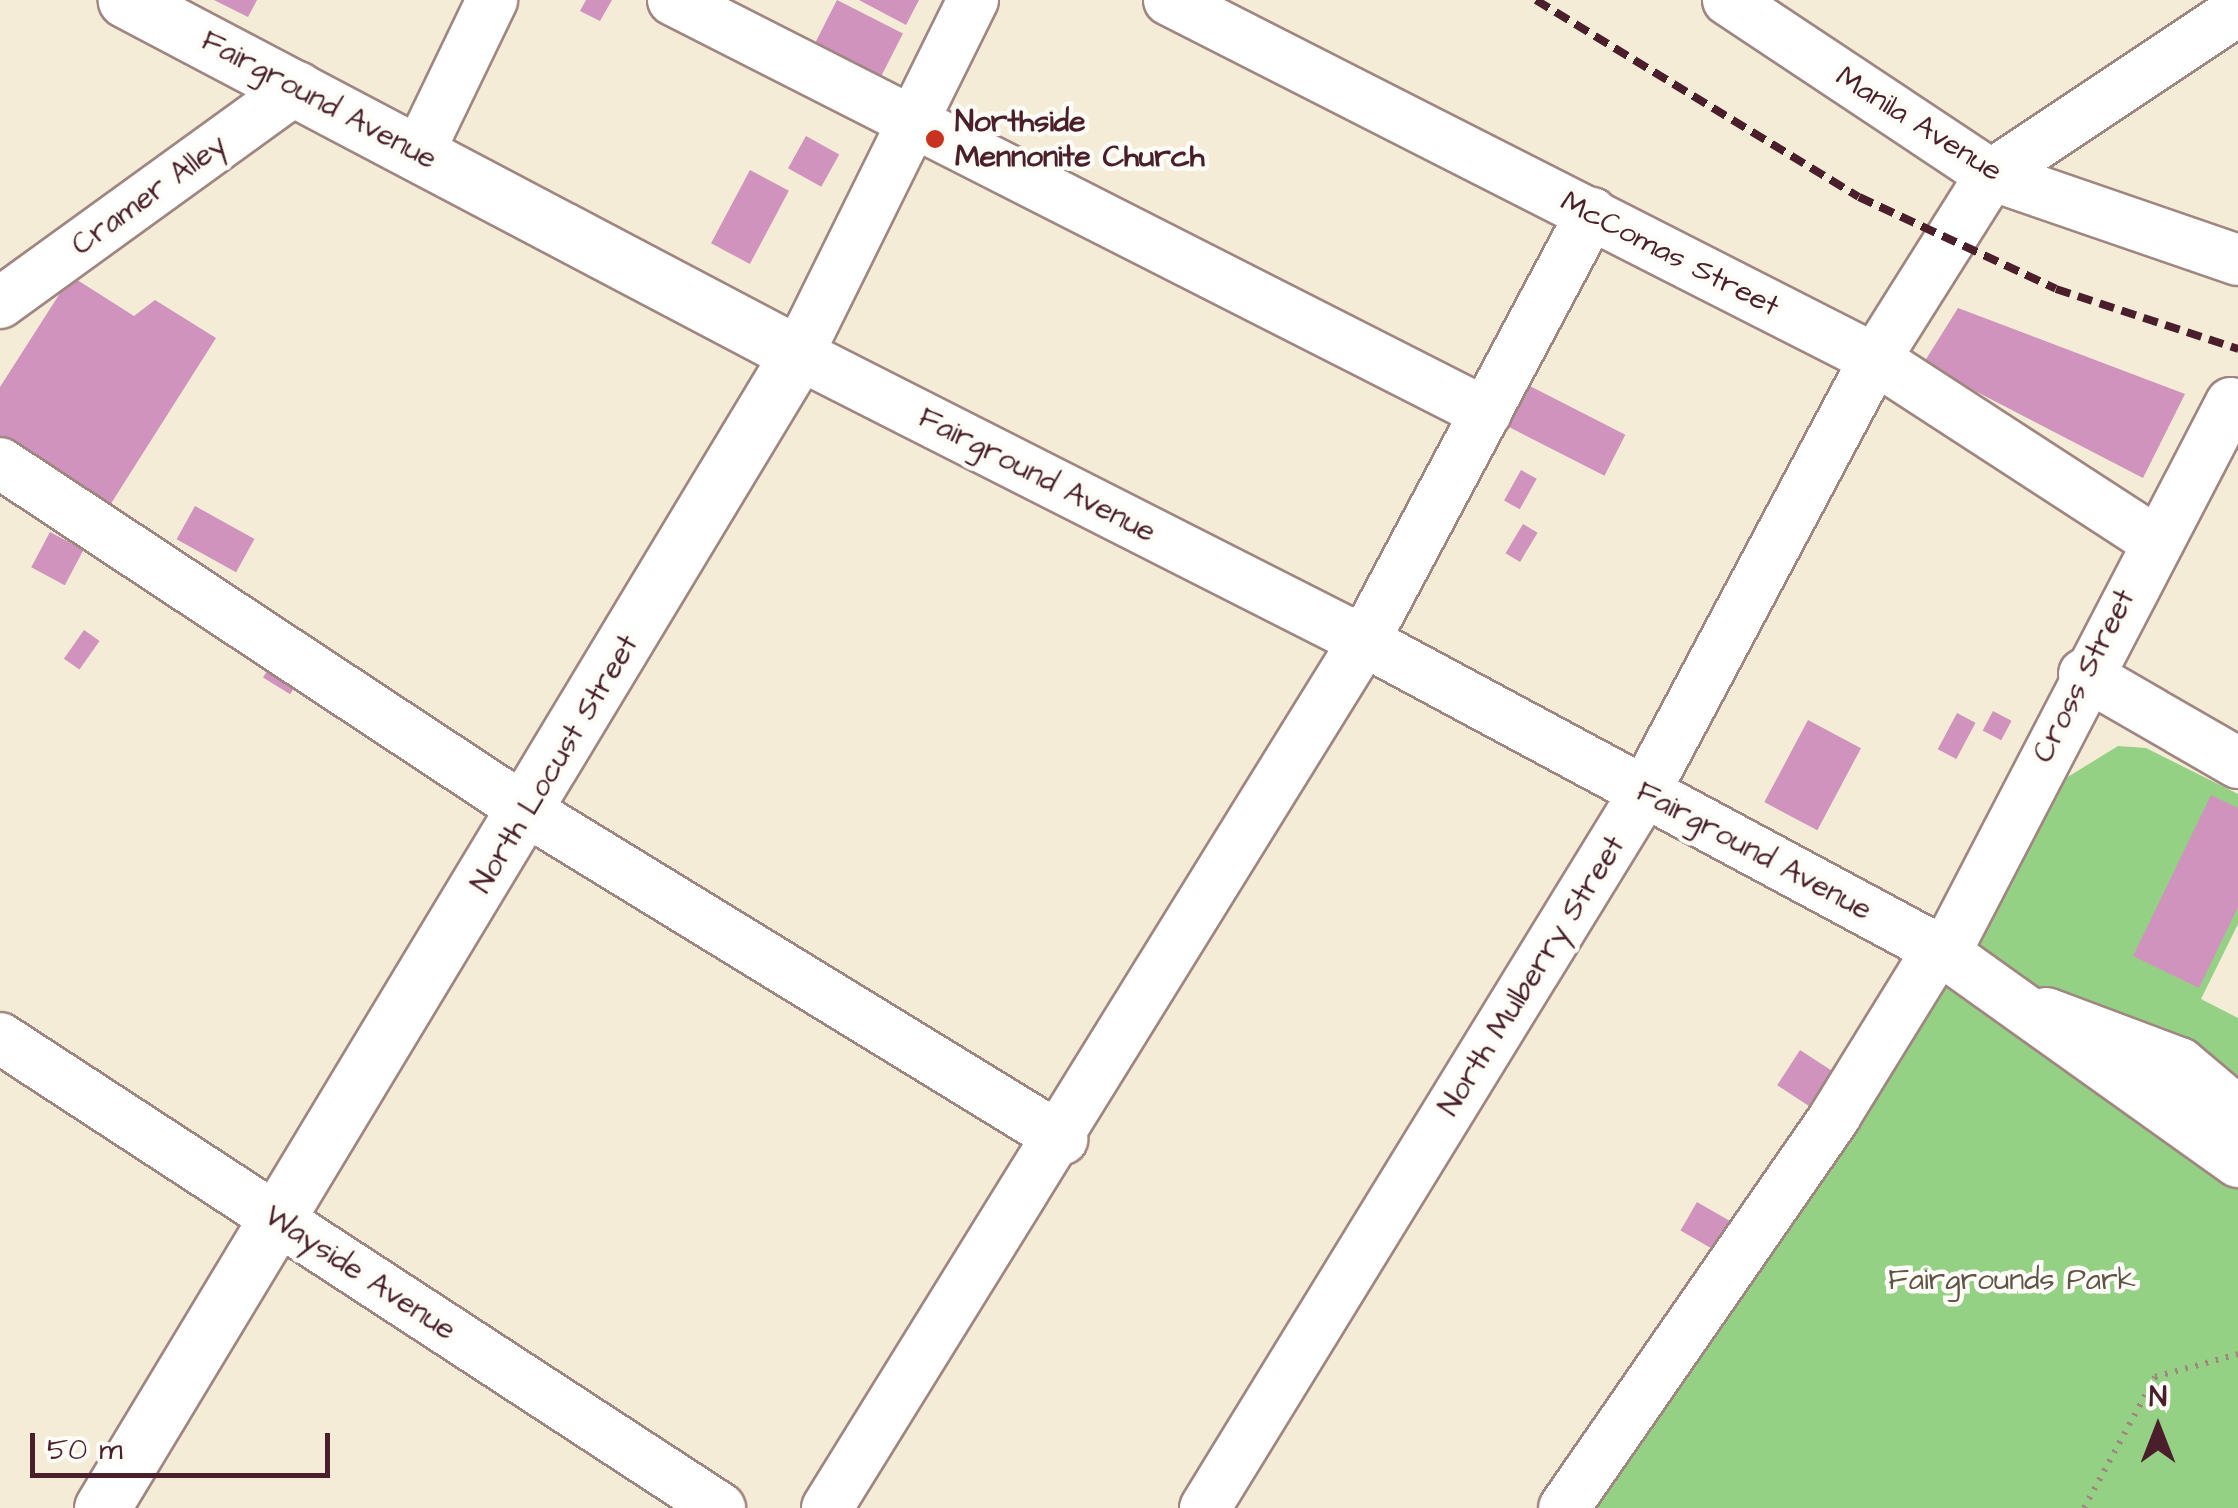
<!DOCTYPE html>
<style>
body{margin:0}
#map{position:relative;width:2238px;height:1508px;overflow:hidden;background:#f5ecd7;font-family:"Architects Daughter",sans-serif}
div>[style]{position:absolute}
.green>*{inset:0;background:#95d185}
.building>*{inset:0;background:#d093bd;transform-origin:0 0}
.path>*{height:6px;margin-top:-3px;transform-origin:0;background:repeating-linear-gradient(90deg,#a08681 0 2.5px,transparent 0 10.5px)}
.roads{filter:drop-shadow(2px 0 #a08681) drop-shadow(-2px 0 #a08681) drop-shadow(0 2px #a08681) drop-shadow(0 -2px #a08681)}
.minor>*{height:50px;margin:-25px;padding:0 25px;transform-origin:25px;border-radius:25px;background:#fff}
.major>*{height:55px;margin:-27.5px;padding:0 27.5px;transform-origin:27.5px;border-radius:27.5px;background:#fff}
.rail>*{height:8px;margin-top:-4px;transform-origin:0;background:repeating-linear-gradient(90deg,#4a1f2b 0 15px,transparent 0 23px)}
.dots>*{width:28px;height:28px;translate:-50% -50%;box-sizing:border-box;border:5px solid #fdfcf7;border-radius:50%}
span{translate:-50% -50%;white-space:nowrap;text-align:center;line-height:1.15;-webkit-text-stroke:9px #fdfcf7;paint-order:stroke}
.street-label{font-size:30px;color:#4a1f2b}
.poi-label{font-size:30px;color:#4a1f2b;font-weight:700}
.left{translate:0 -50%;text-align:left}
.park-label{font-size:30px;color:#605446}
.north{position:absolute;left:2108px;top:1378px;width:100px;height:100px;-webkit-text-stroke:8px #fdfcf7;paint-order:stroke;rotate:0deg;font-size:28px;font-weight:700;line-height:40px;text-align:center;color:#4a1f2b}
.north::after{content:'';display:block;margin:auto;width:35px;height:45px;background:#4a1f2b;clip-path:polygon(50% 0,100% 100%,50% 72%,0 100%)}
.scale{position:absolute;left:30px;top:1433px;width:300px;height:45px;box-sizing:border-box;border:5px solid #4a1f2b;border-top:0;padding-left:12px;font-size:30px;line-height:35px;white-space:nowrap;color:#4a1f2b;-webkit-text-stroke:8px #fdfcf7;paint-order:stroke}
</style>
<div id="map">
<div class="green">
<i style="clip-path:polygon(2118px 746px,2146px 748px,2238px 794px,2238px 924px,2201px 999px,2238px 1018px,2238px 1508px,1587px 1508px,1940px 984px,1951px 987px,2066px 778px)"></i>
</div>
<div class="building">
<i style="clip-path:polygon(214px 0,257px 0,248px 17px)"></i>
<i style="clip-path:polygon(586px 0,612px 0,600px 21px,580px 11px)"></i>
<i style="left:837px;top:0;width:74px;height:53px;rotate:27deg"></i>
<i style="clip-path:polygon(859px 0,919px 0,906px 25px)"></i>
<i style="left:806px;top:136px;width:38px;height:37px;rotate:29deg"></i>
<i style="left:750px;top:170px;width:44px;height:83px;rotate:28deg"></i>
<i style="clip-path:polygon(71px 276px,134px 316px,155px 300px,216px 338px,105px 513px,0 447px,0 387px)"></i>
<i style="clip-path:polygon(1958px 308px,2185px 394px,2143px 478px,1923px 364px)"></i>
<i style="left:1522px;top:382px;width:116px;height:46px;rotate:27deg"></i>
<i style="left:1521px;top:470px;width:18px;height:35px;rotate:29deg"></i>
<i style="left:195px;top:506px;width:68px;height:38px;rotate:29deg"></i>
<i style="left:1523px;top:524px;width:17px;height:34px;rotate:31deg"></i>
<i style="left:50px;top:532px;width:38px;height:40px;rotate:28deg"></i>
<i style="left:84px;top:630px;width:19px;height:35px;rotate:35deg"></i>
<i style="left:272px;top:663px;width:32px;height:17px;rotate:32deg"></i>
<i style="left:1993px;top:711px;width:21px;height:22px;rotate:28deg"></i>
<i style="left:1957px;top:713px;width:21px;height:41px;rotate:28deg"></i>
<i style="left:1808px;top:720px;width:60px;height:93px;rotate:28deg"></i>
<i style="clip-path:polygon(2211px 795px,2238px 808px,2238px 907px,2199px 988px,2133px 956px)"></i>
<i style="left:1800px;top:1050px;width:43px;height:42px;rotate:33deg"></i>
<i style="left:1697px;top:1202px;width:39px;height:33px;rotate:30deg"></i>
</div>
<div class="path">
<i style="left:2084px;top:1508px;width:149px;rotate:-61.5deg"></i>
<i style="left:2155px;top:1377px;width:86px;rotate:-15.5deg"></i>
</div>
<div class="roads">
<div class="minor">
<i style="left:673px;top:0;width:912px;rotate:26.93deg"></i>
<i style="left:973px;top:0;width:395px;rotate:116.3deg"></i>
<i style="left:798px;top:354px;width:635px;rotate:26.89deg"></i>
<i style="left:1364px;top:641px;width:659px;rotate:28.24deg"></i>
<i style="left:1945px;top:953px;width:360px;rotate:35.5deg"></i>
<i style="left:1169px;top:0;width:792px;rotate:26.95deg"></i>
<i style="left:1875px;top:359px;width:333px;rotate:33deg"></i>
<i style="left:1728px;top:0;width:316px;rotate:33.6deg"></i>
<i style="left:1991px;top:175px;width:261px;rotate:19deg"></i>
<i style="left:419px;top:152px;width:169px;rotate:-64.3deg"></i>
<i style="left:0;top:303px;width:368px;rotate:-35.9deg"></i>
<i style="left:0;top:463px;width:632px;rotate:33.44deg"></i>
<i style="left:527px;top:811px;width:628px;rotate:31.51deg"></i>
<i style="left:2084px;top:674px;width:178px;rotate:30deg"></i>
<i style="left:1945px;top:953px;width:620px;rotate:-62.53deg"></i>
<i style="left:2046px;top:1013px;width:143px;rotate:20.5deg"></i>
<i style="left:2180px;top:1063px;width:76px;rotate:40.2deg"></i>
<i style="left:0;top:1038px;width:860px;rotate:33.14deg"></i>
<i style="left:827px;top:1508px;width:1020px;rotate:-58.23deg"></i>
<i style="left:1364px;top:641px;width:485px;rotate:-62deg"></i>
<i style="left:1205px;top:1508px;width:839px;rotate:-58.45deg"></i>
<i style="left:1644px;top:793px;width:492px;rotate:-62deg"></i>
<i style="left:1875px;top:359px;width:218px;rotate:-57.8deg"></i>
<i style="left:1991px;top:175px;width:297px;rotate:-33.7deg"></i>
<i style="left:1564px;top:1508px;width:477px;rotate:-55.3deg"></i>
<i style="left:1835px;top:1116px;width:196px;rotate:-58.3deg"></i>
</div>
<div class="major">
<i style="left:102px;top:1508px;width:1348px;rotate:-58.9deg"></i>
<i style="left:798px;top:354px;width:760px;rotate:-152.22deg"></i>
</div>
</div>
<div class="rail">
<i style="left:1536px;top:0;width:378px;rotate:31.4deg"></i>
<i style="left:1859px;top:197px;width:217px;rotate:25deg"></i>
<i style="left:2056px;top:289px;width:192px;rotate:18.2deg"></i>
</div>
<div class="dots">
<i style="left:935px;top:139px;background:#c8321e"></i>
</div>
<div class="street-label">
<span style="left:319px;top:100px;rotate:28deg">Fairground Avenue</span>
<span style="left:1919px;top:124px;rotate:32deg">Manila Avenue</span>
<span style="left:149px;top:195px;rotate:-36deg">Cramer Alley</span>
<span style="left:1670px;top:254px;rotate:27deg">McComas Street</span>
<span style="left:1037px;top:475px;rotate:27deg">Fairground Avenue</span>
<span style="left:2084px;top:676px;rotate:-63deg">Cross Street</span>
<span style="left:555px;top:764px;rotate:-59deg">North Locust Street</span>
<span style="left:1754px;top:851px;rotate:28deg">Fairground Avenue</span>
<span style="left:1532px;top:976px;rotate:-58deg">North Mulberry Street</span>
<span style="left:360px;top:1273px;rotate:33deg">Wayside Avenue</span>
</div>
<div class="poi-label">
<span class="left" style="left:955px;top:139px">Northside<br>Mennonite Church</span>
</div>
<div class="park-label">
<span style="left:2012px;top:1280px">Fairgrounds Park</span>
</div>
<div class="north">N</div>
<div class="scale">50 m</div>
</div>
